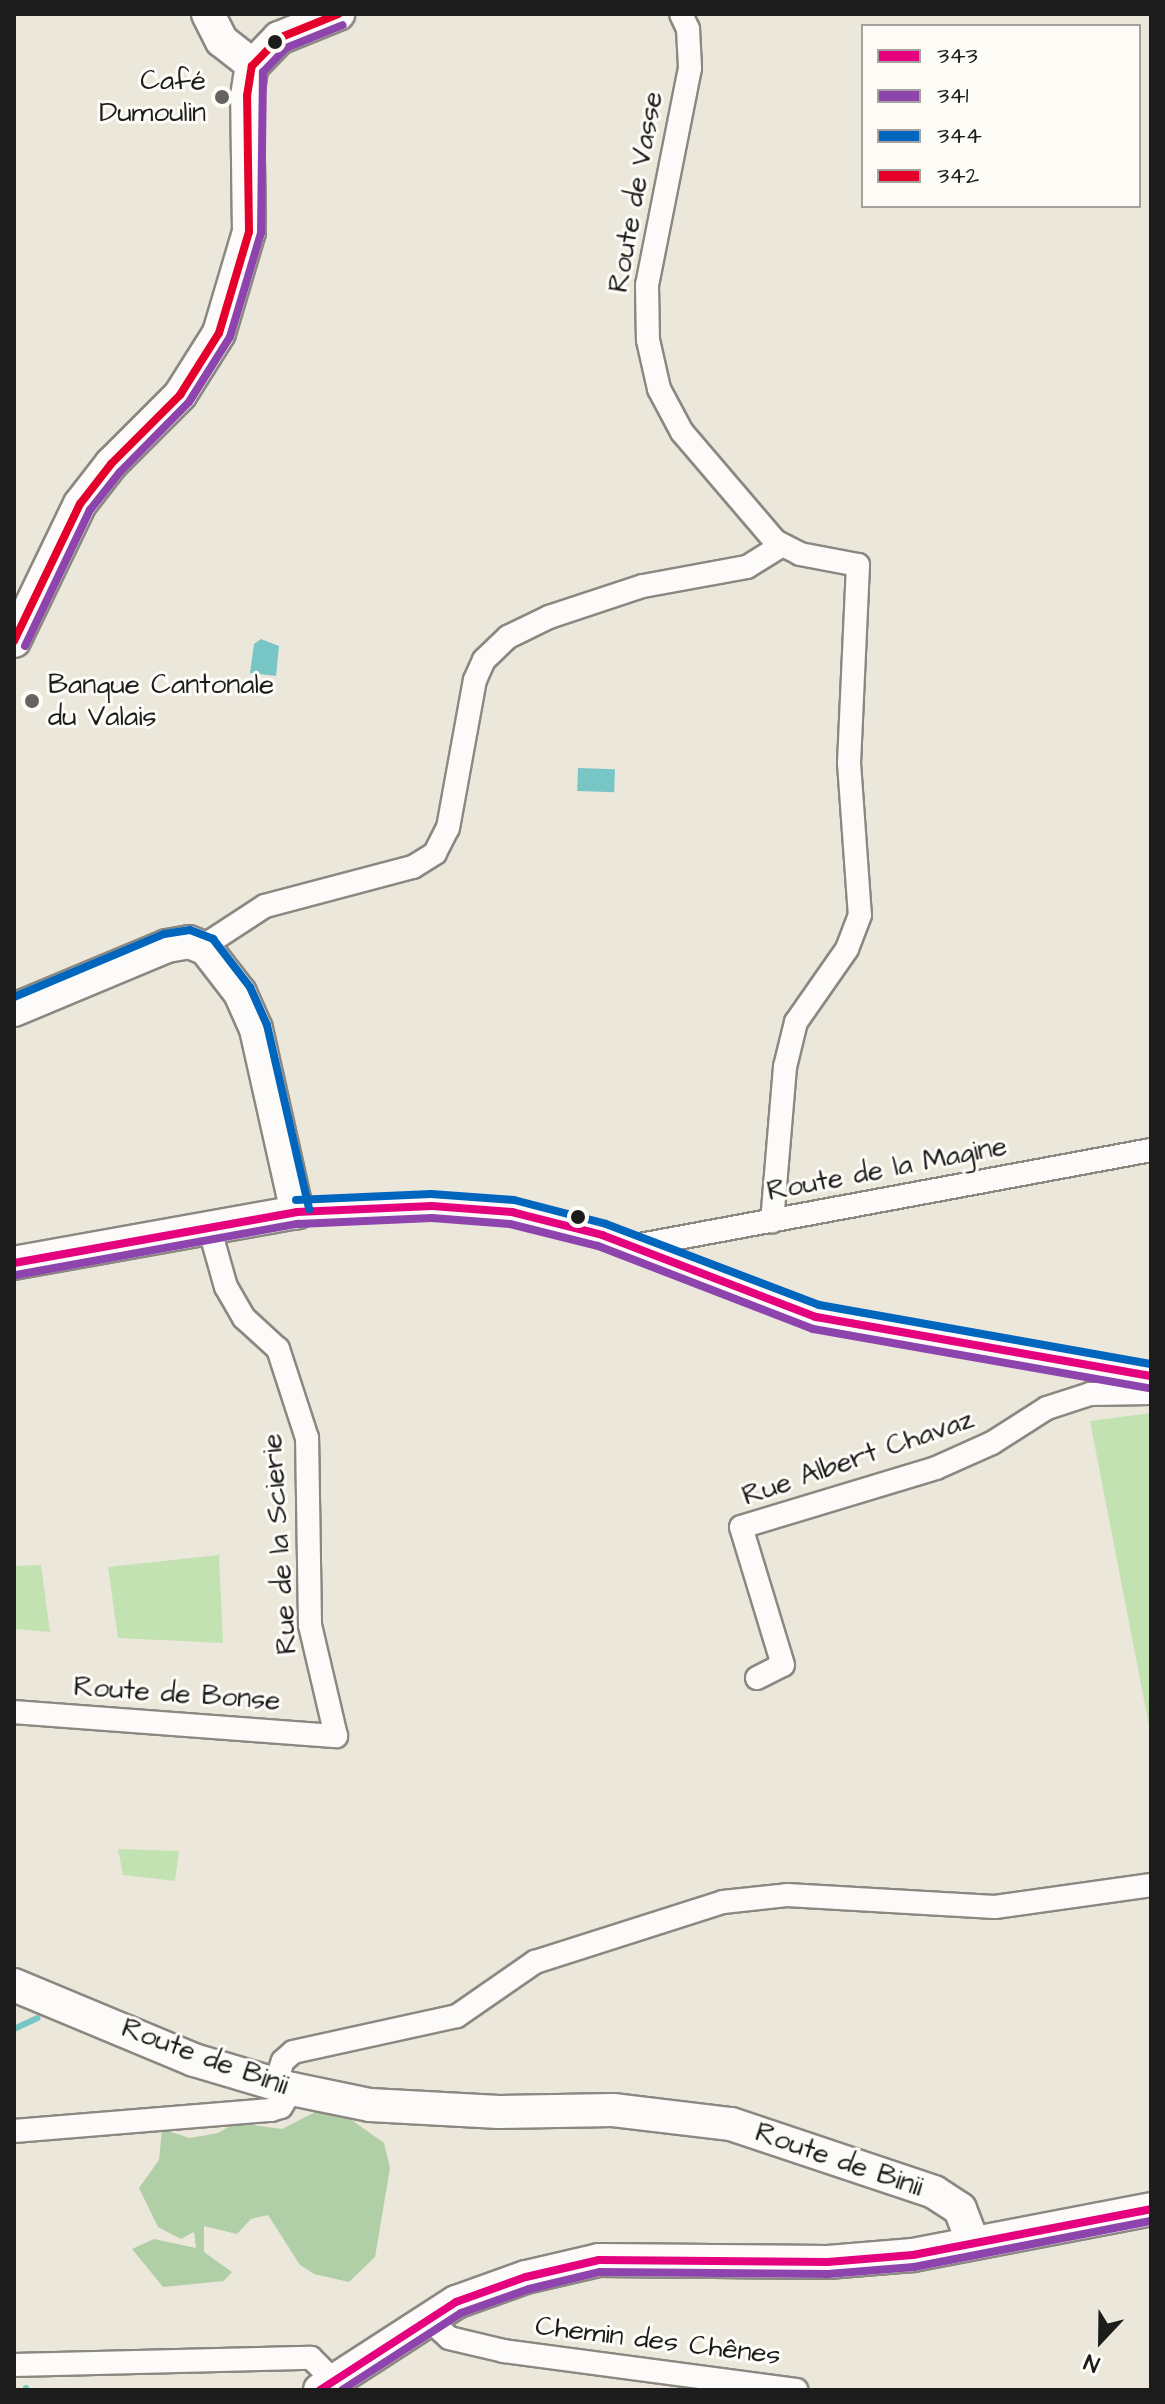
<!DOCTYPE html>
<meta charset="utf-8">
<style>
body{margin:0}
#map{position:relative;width:1165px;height:2404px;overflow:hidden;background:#ece7db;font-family:"Architects Daughter",sans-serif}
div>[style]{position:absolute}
.green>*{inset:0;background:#c3e2b2}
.forest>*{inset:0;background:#b1cfa6}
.water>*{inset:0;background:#78c5c5;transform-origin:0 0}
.stream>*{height:6px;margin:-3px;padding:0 3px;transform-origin:3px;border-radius:3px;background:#78c5c5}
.roads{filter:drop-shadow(2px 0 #8b8882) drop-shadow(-2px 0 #8b8882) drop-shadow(0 2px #8b8882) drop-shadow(0 -2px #8b8882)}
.street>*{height:22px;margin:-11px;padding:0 11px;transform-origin:11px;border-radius:11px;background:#fcfbfa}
.secondary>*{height:32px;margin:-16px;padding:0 16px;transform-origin:16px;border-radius:16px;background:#fcfbfa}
.bus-1>*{height:8px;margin:-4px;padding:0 4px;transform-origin:4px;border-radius:4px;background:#e5007d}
.bus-2>*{height:8px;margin:-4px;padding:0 4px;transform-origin:4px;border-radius:4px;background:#8e44ad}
.bus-3>*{height:8px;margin:-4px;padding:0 4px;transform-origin:4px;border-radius:4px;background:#0065bd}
.bus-4>*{height:8px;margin:-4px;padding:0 4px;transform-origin:4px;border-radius:4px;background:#e4002b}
.dots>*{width:22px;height:22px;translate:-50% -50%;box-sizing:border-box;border:4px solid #fdfcf7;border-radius:50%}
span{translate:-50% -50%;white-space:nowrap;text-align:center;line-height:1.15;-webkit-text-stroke:6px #fdfcf7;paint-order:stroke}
.poi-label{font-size:28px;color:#1c1c1c}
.right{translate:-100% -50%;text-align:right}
.left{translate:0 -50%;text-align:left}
.street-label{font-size:28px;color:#1c1c1c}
.frame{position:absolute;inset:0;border:16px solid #1c1c1c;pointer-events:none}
.legend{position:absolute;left:861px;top:24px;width:280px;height:184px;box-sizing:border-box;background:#fdfcf7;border:2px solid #a3a29f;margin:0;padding:10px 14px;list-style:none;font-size:24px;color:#1c1c1c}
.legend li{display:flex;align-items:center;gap:16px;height:40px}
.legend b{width:40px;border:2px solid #a3a29f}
.north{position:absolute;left:1061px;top:2300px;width:80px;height:80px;-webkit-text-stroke:6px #fdfcf7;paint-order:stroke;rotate:202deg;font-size:22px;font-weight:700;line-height:32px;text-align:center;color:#1c1c1c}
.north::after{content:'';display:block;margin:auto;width:28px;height:36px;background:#1c1c1c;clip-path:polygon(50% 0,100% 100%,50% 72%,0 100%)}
</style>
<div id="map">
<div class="green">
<i style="clip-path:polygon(1151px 1413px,1151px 1736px,1090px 1421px)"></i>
<i style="clip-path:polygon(219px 1555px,223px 1643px,118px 1638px,108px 1567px)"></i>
<i style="clip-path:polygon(41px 1565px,50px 1632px,14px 1629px,14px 1566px)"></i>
<i style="clip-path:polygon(118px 1849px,179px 1851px,175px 1881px,123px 1875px)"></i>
</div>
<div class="forest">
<i style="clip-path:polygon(319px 2110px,339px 2111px,384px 2143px,390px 2168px,375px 2257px,349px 2282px,314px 2274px,300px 2265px,268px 2215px,251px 2219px,237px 2234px,204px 2226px,204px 2252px,232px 2272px,224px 2281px,163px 2287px,132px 2249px,154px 2239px,196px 2248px,194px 2232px,181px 2239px,158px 2227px,139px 2188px,159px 2160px,162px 2129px,190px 2138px,218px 2133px,236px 2123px,282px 2129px)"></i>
</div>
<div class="water">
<i style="clip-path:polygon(261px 639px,279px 646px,276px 676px,250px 673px,254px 644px)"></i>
<i style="left:578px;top:768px;width:37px;height:23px;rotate:2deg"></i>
</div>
<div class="stream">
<i style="left:14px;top:2029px;width:26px;rotate:-25deg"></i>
<i style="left:26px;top:2388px;width:2px;rotate:63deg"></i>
</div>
<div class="roads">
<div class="street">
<i style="left:681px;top:14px;width:17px;rotate:65deg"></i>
<i style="left:688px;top:29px;width:39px;rotate:87deg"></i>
<i style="left:690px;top:68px;width:221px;rotate:101.2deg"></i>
<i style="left:647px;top:285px;width:55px;rotate:89deg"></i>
<i style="left:648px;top:340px;width:50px;rotate:77.3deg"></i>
<i style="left:659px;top:389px;width:49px;rotate:61.9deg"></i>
<i style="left:682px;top:432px;width:143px;rotate:49.5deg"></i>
<i style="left:775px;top:541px;width:28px;rotate:27deg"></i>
<i style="left:800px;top:554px;width:59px;rotate:10.7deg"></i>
<i style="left:858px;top:565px;width:198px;rotate:92.6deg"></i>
<i style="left:849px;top:763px;width:152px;rotate:85.9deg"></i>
<i style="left:860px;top:915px;width:36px;rotate:111deg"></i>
<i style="left:847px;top:949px;width:89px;rotate:124.9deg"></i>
<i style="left:796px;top:1022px;width:46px;rotate:103.7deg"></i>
<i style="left:785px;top:1067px;width:155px;rotate:94.8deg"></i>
<i style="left:202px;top:947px;width:75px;rotate:-33.1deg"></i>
<i style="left:265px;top:906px;width:153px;rotate:-14.8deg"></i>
<i style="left:413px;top:867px;width:26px;rotate:-32deg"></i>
<i style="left:435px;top:853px;width:28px;rotate:-63deg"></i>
<i style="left:448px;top:828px;width:150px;rotate:-79.7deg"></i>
<i style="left:475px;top:680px;width:22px;rotate:-66deg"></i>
<i style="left:484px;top:660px;width:33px;rotate:-44deg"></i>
<i style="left:508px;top:637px;width:46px;rotate:-26deg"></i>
<i style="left:549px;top:617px;width:99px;rotate:-18.3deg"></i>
<i style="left:643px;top:586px;width:106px;rotate:-10.4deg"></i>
<i style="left:747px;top:567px;width:40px;rotate:-32deg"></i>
<i style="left:297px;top:1212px;width:135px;rotate:-2.5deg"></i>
<i style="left:432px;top:1206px;width:80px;rotate:4.3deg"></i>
<i style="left:512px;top:1212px;width:93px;rotate:14.3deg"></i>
<i style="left:602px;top:1235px;width:229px;rotate:21deg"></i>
<i style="left:816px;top:1317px;width:340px;rotate:10deg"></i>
<i style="left:635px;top:1246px;width:525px;rotate:-10.54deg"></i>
<i style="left:757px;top:1678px;width:29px;rotate:-27deg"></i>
<i style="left:783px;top:1665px;width:144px;rotate:-106.9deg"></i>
<i style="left:741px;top:1527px;width:204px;rotate:-16.8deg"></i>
<i style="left:936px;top:1468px;width:61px;rotate:-24.1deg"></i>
<i style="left:992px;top:1443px;width:65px;rotate:-32.5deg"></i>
<i style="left:1047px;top:1408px;width:45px;rotate:-18deg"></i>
<i style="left:1090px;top:1394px;width:61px;rotate:-0.9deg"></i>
<i style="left:14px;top:1712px;width:323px;rotate:4.3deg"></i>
<i style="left:336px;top:1736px;width:114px;rotate:-103.2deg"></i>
<i style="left:310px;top:1625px;width:187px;rotate:-90.9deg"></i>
<i style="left:307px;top:1438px;width:94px;rotate:-108deg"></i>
<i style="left:278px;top:1349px;width:46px;rotate:-137.6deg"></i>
<i style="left:244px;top:1318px;width:36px;rotate:-120deg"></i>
<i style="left:226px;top:1287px;width:62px;rotate:-105.8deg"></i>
<i style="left:275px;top:2085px;width:25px;rotate:-72deg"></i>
<i style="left:283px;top:2061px;width:13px;rotate:-42deg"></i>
<i style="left:293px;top:2052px;width:168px;rotate:-12.4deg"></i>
<i style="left:457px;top:2016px;width:95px;rotate:-34.7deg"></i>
<i style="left:535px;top:1962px;width:197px;rotate:-17.7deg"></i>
<i style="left:723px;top:1902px;width:64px;rotate:-6.2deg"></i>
<i style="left:787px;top:1895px;width:208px;rotate:3.3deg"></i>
<i style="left:995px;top:1907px;width:158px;rotate:-8deg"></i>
<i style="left:14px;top:2131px;width:258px;rotate:-4.7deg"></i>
<i style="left:271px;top:2110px;width:10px;rotate:-17deg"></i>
<i style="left:281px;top:2107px;width:21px;rotate:-59deg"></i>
<i style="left:426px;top:2317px;width:31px;rotate:42deg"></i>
<i style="left:449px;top:2338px;width:57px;rotate:13.3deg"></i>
<i style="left:504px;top:2351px;width:295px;rotate:7.6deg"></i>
<i style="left:14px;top:2365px;width:297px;rotate:-1.4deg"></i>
<i style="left:311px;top:2358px;width:30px;rotate:45deg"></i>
</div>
<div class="secondary">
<i style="left:208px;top:14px;width:30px;rotate:63deg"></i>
<i style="left:222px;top:41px;width:39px;rotate:38deg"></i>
<i style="left:14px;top:641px;width:152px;rotate:-64.3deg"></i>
<i style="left:80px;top:504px;width:51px;rotate:-52.2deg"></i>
<i style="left:111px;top:464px;width:98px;rotate:-45deg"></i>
<i style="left:180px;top:395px;width:73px;rotate:-57.8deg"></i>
<i style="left:219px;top:333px;width:105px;rotate:-73.5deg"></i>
<i style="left:249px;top:232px;width:136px;rotate:-90.8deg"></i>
<i style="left:247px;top:96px;width:30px;rotate:-81deg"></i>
<i style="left:252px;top:66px;width:39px;rotate:-46deg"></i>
<i style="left:279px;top:38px;width:64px;rotate:-22.1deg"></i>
<i style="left:14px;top:1010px;width:166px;rotate:-22.7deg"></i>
<i style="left:167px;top:946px;width:22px;rotate:-10deg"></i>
<i style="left:189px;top:942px;width:18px;rotate:22deg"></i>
<i style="left:206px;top:949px;width:56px;rotate:52.3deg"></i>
<i style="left:240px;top:993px;width:39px;rotate:66deg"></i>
<i style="left:256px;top:1029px;width:188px;rotate:77.4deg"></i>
<i style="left:297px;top:1212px;width:288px;rotate:169.8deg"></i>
<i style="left:14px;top:1985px;width:195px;rotate:22.6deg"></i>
<i style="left:194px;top:2060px;width:102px;rotate:16.5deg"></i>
<i style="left:292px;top:2089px;width:80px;rotate:11.6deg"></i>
<i style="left:370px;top:2105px;width:129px;rotate:3.1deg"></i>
<i style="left:499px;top:2112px;width:114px;rotate:-1deg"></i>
<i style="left:613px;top:2110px;width:119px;rotate:6.8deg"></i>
<i style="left:731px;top:2124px;width:214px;rotate:18.5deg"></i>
<i style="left:934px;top:2192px;width:31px;rotate:33deg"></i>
<i style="left:960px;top:2209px;width:33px;rotate:69deg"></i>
<i style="left:320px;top:2390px;width:162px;rotate:-32.9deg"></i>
<i style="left:456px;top:2302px;width:74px;rotate:-19.7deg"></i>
<i style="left:526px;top:2277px;width:75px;rotate:-13.1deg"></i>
<i style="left:599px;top:2260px;width:229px;rotate:0.5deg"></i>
<i style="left:828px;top:2262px;width:85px;rotate:-4.7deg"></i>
<i style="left:913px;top:2255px;width:242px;rotate:-10.9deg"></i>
</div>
</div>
<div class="bus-1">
<i style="left:14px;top:1263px;width:288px;rotate:-10.2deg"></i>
<i style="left:297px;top:1212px;width:135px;rotate:-2.5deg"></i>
<i style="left:432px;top:1206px;width:80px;rotate:4.3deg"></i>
<i style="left:512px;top:1212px;width:93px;rotate:14.3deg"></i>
<i style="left:602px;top:1235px;width:229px;rotate:21deg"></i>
<i style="left:816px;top:1317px;width:340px;rotate:10deg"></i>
<i style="left:320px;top:2390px;width:162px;rotate:-32.9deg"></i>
<i style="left:456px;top:2302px;width:74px;rotate:-19.7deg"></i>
<i style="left:526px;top:2277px;width:75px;rotate:-13.1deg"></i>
<i style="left:599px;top:2260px;width:229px;rotate:0.5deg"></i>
<i style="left:828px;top:2262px;width:85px;rotate:-4.7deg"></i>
<i style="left:913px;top:2255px;width:242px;rotate:-10.9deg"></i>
</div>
<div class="bus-2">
<i style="left:25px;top:646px;width:151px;rotate:-64.5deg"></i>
<i style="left:90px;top:510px;width:48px;rotate:-51.7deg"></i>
<i style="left:120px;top:472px;width:98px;rotate:-45.4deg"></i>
<i style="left:189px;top:402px;width:77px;rotate:-57.8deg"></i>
<i style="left:230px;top:337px;width:109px;rotate:-73.4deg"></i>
<i style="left:261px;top:233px;width:161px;rotate:-89.3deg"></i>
<i style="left:263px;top:72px;width:33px;rotate:-46deg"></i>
<i style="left:286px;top:48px;width:61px;rotate:-22deg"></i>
<i style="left:16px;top:1275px;width:287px;rotate:-10.3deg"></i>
<i style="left:298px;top:1224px;width:134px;rotate:-2.6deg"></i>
<i style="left:432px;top:1218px;width:78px;rotate:4.4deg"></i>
<i style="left:510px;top:1224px;width:91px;rotate:14deg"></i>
<i style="left:598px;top:1246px;width:230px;rotate:21.1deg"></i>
<i style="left:813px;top:1329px;width:341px;rotate:10deg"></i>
<i style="left:342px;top:2390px;width:142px;rotate:-32.9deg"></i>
<i style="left:461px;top:2313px;width:72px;rotate:-19.4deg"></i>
<i style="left:529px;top:2289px;width:73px;rotate:-13.5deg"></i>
<i style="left:600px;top:2272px;width:228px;rotate:0.5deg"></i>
<i style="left:828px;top:2274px;width:86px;rotate:-4.7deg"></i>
<i style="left:914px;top:2267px;width:241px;rotate:-11deg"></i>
</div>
<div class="bus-3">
<i style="left:14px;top:997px;width:163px;rotate:-22.8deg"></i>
<i style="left:164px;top:934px;width:26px;rotate:-9deg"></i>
<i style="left:190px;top:930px;width:25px;rotate:21deg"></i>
<i style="left:213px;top:939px;width:61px;rotate:52.4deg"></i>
<i style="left:250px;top:987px;width:42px;rotate:65.9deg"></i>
<i style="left:267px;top:1025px;width:189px;rotate:77.1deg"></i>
<i style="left:296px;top:1200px;width:135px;rotate:-2.5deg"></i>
<i style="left:431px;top:1194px;width:83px;rotate:4.1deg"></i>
<i style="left:514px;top:1200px;width:95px;rotate:14.6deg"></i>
<i style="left:606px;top:1224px;width:228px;rotate:20.8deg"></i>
<i style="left:819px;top:1305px;width:337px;rotate:10.1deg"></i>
</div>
<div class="bus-4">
<i style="left:14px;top:641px;width:152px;rotate:-64.3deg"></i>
<i style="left:80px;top:504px;width:51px;rotate:-52.2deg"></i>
<i style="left:111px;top:464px;width:98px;rotate:-45deg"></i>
<i style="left:180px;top:395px;width:73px;rotate:-57.8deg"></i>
<i style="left:219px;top:333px;width:105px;rotate:-73.5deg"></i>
<i style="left:249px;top:232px;width:136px;rotate:-90.8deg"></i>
<i style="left:247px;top:96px;width:30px;rotate:-81deg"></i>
<i style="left:252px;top:66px;width:39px;rotate:-46deg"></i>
<i style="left:279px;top:38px;width:64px;rotate:-22.1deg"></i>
</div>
<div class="dots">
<i style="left:275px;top:42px;background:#1c1c1c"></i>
<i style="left:222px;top:97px;background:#65635f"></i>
<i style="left:32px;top:701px;background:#65635f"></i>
<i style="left:578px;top:1217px;background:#1c1c1c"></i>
</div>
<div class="poi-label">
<span class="right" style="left:206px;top:97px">Café<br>Dumoulin</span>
<span class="left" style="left:48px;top:701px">Banque Cantonale<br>du Valais</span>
</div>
<div class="street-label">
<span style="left:636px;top:192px;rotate:-80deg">Route de Vasse</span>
<span style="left:887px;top:1169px;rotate:-11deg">Route de la Magine</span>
<span style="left:858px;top:1458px;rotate:-19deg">Rue Albert Chavaz</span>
<span style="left:280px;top:1544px;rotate:-94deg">Rue de la Scierie</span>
<span style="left:177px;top:1694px;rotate:4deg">Route de Bonse</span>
<span style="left:205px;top:2057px;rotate:20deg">Route de Binii</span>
<span style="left:839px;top:2160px;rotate:19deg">Route de Binii</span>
<span style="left:658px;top:2341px;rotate:7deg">Chemin des Chênes</span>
</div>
<div class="frame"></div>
<ul class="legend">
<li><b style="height:10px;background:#e5007d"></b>343</li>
<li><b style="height:10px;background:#8e44ad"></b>341</li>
<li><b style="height:10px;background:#0065bd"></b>344</li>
<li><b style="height:10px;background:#e4002b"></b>342</li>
</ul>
<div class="north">N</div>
</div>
